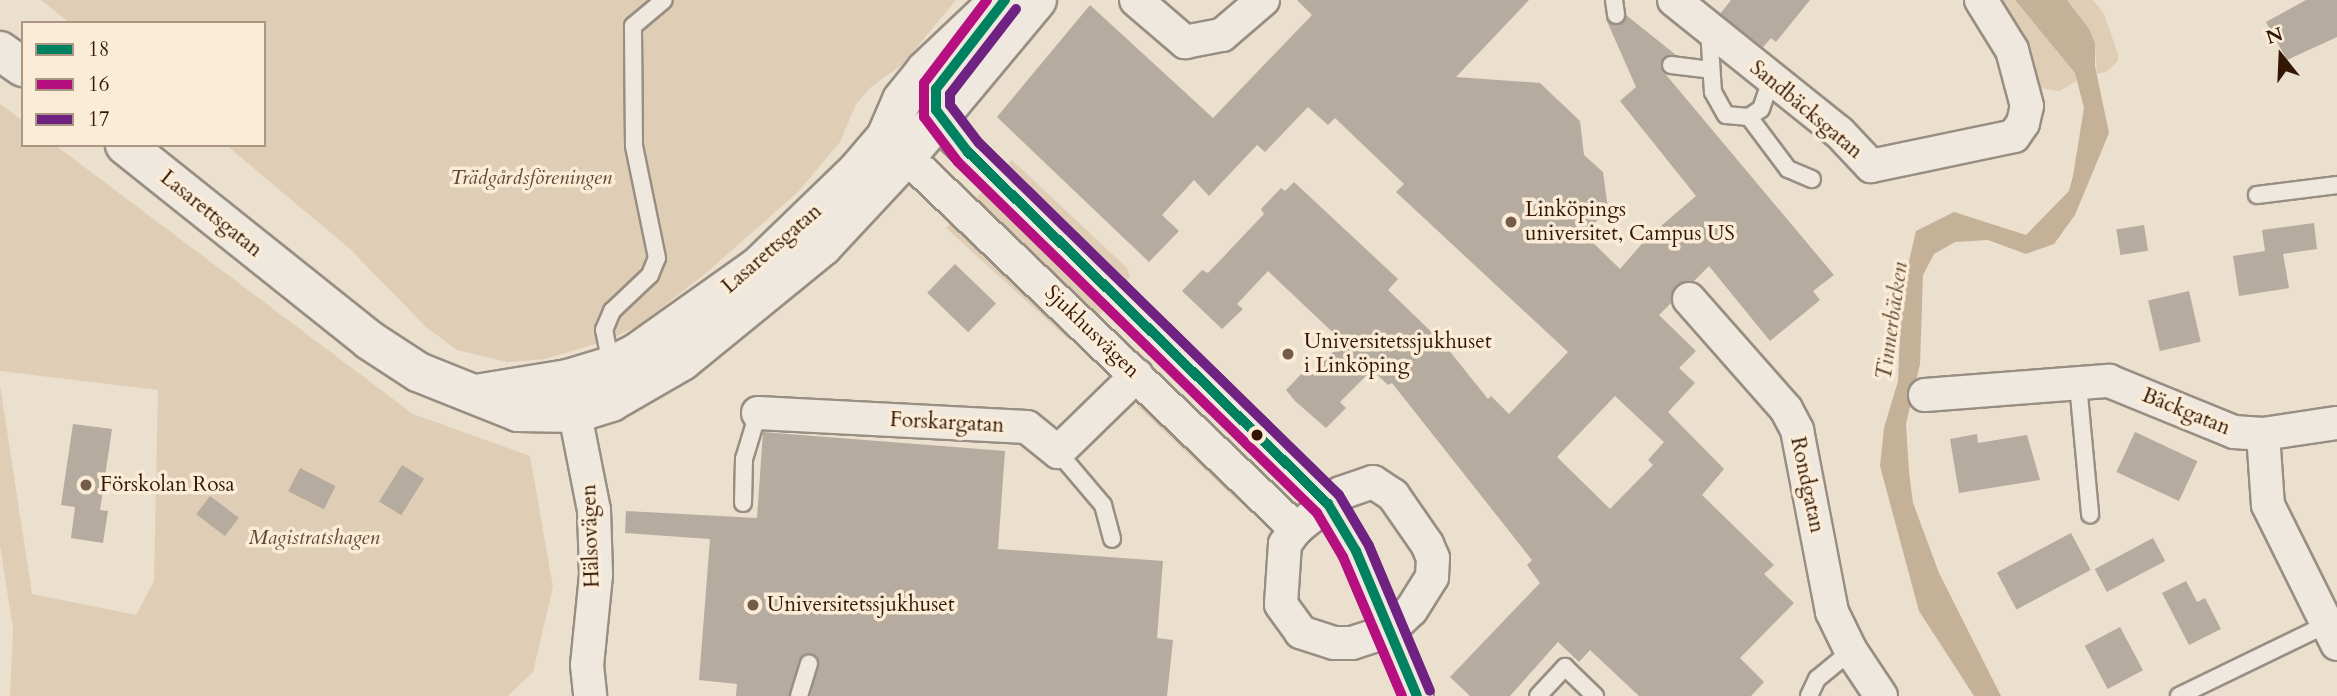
<!DOCTYPE html>
<meta charset="utf-8">
<style>
body{margin:0}
#map{position:relative;width:2337px;height:696px;overflow:hidden;background:#ebdfce;font-family:Cardo,serif}
div>[style]{position:absolute}
.green>*{inset:0;background:#dfcdb6;transform-origin:0 0}
.water>*{inset:0;background:#c5b098}
.building>*{inset:0;background:#b5ab9e;transform-origin:0 0}
.roads{filter:drop-shadow(2px 0 #988e82) drop-shadow(-2px 0 #988e82) drop-shadow(0 2px #988e82) drop-shadow(0 -2px #988e82)}
.service>*{height:16px;margin:-8px;padding:0 8px;transform-origin:8px;border-radius:8px;background:#eee8df}
.minor>*{height:32px;margin:-16px;padding:0 16px;transform-origin:16px;border-radius:16px;background:#eee8df}
.secondary>*{height:38px;margin:-19px;padding:0 19px;transform-origin:19px;border-radius:19px;background:#eee8df}
.bus-1>*{height:10px;margin:-5px;padding:0 5px;transform-origin:5px;border-radius:5px;background:#008260}
.bus-2>*{height:10px;margin:-5px;padding:0 5px;transform-origin:5px;border-radius:5px;background:#b60f80}
.bus-3>*{height:10px;margin:-5px;padding:0 5px;transform-origin:5px;border-radius:5px;background:#702283}
.dots>*{width:19px;height:19px;translate:-50% -50%;box-sizing:border-box;border:4px solid #faecd7;border-radius:50%}
span{translate:-50% -50%;white-space:nowrap;text-align:center;line-height:1.15;-webkit-text-stroke:7px #faecd7;paint-order:stroke}
.street-label{font-size:21px;color:#341604}
.park-label{font-size:21px;color:#654833;font-style:italic}
.poi-label{font-size:21px;color:#341604}
.left{translate:0 -50%;text-align:left}
.water-label{font-size:23px;color:#684c36;font-style:italic}
.legend{position:absolute;left:21px;top:21px;width:245px;height:126px;box-sizing:border-box;background:#faecd7;border:2px solid #ab9683;margin:0;padding:9px 12px;list-style:none;font-size:21px;color:#341604}
.legend li{display:flex;align-items:center;gap:14px;height:35px}
.legend b{width:35px;border:2px solid #ab9683}
.north{position:absolute;left:2246px;top:21px;width:70px;height:70px;-webkit-text-stroke:5px #faecd7;paint-order:stroke;rotate:342deg;font-size:19px;font-weight:700;line-height:28px;text-align:center;color:#341604}
.north::after{content:'';display:block;margin:auto;width:24px;height:32px;background:#341604;clip-path:polygon(50% 0,100% 100%,50% 72%,0 100%)}
</style>
<div id="map">
<div class="green">
<i style="clip-path:polygon(41px 0,956px 0,903px 64px,871px 87px,856px 104px,840px 142px,799px 191px,705px 274px,638px 326px,608px 340px,545px 359px,507px 362px,457px 350px,426px 327px,349px 248px,226px 145px,264px 145px,264px 23px,70px 23px)"></i>
<i style="clip-path:polygon(1993px 0,2015px 0,2075px 73px,2077px 81px,2059px 91px,2041px 88px)"></i>
<i style="clip-path:polygon(2067px 0,2093px 0,2104px 14px,2118px 54px,2118px 61px,2106px 72px,2097px 74px,2095px 43px)"></i>
<i style="clip-path:polygon(0 104px,23px 121px,23px 145px,55px 145px,413px 414px,530px 456px,553px 587px,533px 672px,508px 696px,10px 696px,13px 629px,0 545px,0 385px,32px 594px,136px 615px,154px 581px,158px 390px,0 371px)"></i>
<i style="clip-path:polygon(1012px 160px,1127px 268px,1130px 276px,1125px 285px,1002px 170px)"></i>
<i style="left:983px;top:191px;width:170px;height:13px;rotate:44deg"></i>
<i style="clip-path:polygon(952px 222px,963px 230px,1077px 337px,1067px 338px,946px 228px)"></i>
<i style="clip-path:polygon(1144px 401px,1247px 496px,1240px 503px,1136px 405px)"></i>
</div>
<div class="water">
<i style="clip-path:polygon(2015px 0,2067px 0,2089px 29px,2095px 43px,2095px 66px,2109px 133px,2075px 215px,2054px 244px,2026px 254px,1988px 240px,1955px 242px,1934px 254px,1923px 275px,1920px 364px,1906px 424px,1909px 472px,1913px 503px,1939px 573px,2001px 696px,1974px 696px,1919px 611px,1880px 466px,1884px 428px,1898px 381px,1902px 291px,1916px 231px,1954px 212px,2026px 235px,2069px 191px,2073px 176px,2084px 108px,2075px 73px)"></i>
</div>
<div class="building">
<i style="clip-path:polygon(evenodd,1297px 0,1529px 0,1456px 77px,1540px 83px,1580px 121px,1584px 155px,1603px 172px,1608px 209px,1584px 234px,1620px 269px,1647px 238px,1696px 196px,1620px 101px,1636px 87px,1606px 19px,1618px 25px,1626px 15px,1676px 55px,1663px 58px,1662px 70px,1834px 275px,1813px 291px,1820px 300px,1770px 341px,1709px 266px,1694px 281px,1676px 286px,1671px 303px,1659px 315px,1696px 351px,1679px 368px,1695px 383px,1668px 412px,1724px 469px,1702px 495px,1774px 565px,1764px 574px,1794px 603px,1740px 658px,1764px 682px,1751px 696px,1639px 696px,1590px 650px,1579px 662px,1558px 642px,1510px 696px,1470px 696px,1450px 677px,1540px 583px,1527px 565px,1532px 560px,1392px 383px,1388px 385px,1372px 370px,1340px 402px,1346px 408px,1326px 428px,1295px 401px,1286px 390px,1306px 369px,1311px 374px,1343px 342px,1268px 271px,1237px 304px,1243px 309px,1222px 329px,1182px 291px,1202px 270px,1208px 273px,1264px 214px,1261px 209px,1281px 188px,1285px 191px,1294px 182px,1398px 279px,1388px 290px,1443px 343px,1488px 399px,1491px 396px,1509px 414px,1568px 352px,1396px 192px,1404px 184px,1335px 118px,1328px 125px,1308px 107px,1265px 152px,1257px 145px,1209px 196px,1194px 180px,1162px 215px,1179px 231px,1149px 262px,997px 117px,1090px 5px,1213px 118px,1312px 15px,1297px 0,1615px 396px,1664px 442px,1648px 460px,1653px 465px,1610px 509px,1557px 457px,1615px 396px)"></i>
<i style="clip-path:polygon(1731px 0,1810px 0,1776px 42px,1771px 38px,1763px 47px,1720px 14px)"></i>
<i style="clip-path:polygon(2306px 0,2337px 0,2337px 37px,2287px 60px,2266px 22px)"></i>
<i style="clip-path:polygon(2314px 223px,2317px 249px,2283px 254px,2289px 288px,2239px 296px,2233px 256px,2265px 251px,2262px 230px)"></i>
<i style="left:2144px;top:225px;width:26px;height:28px;rotate:81deg"></i>
<i style="left:955px;top:264px;width:57px;height:40px;rotate:44deg"></i>
<i style="left:2189px;top:291px;width:52px;height:42px;rotate:77deg"></i>
<i style="clip-path:polygon(73px 424px,112px 429px,100px 510px,108px 511px,103px 543px,71px 538px,75px 507px,61px 505px)"></i>
<i style="clip-path:polygon(763px 432px,1005px 451px,998px 549px,1163px 561px,1157px 638px,1173px 640px,1167px 696px,810px 696px,819px 662px,807px 654px,799px 661px,789px 696px,736px 696px,737px 684px,699px 680px,710px 539px,625px 533px,626px 511px,757px 518px)"></i>
<i style="left:2135px;top:432px;width:69px;height:44px;rotate:25deg"></i>
<i style="clip-path:polygon(1977px 434px,1978px 443px,2027px 435px,2040px 480px,1959px 493px,1950px 439px)"></i>
<i style="left:402px;top:465px;width:26px;height:43px;rotate:32deg"></i>
<i style="left:300px;top:468px;width:40px;height:26px;rotate:27deg"></i>
<i style="left:210px;top:496px;width:36px;height:23px;rotate:37deg"></i>
<i style="left:2071px;top:533px;width:42px;height:84px;rotate:62deg"></i>
<i style="left:2153px;top:538px;width:26px;height:66px;rotate:62deg"></i>
<i style="clip-path:polygon(2186px 581px,2197px 602px,2205px 598px,2221px 629px,2189px 645px,2162px 593px)"></i>
<i style="left:2120px;top:627px;width:49px;height:40px;rotate:62deg"></i>
</div>
<div class="roads">
<div class="service">
<i style="left:1614px;top:0;width:15px;rotate:82deg"></i>
<i style="left:1709px;top:29px;width:63px;rotate:86.4deg"></i>
<i style="left:1713px;top:92px;width:26px;rotate:61deg"></i>
<i style="left:1726px;top:115px;width:23px;rotate:5deg"></i>
<i style="left:1749px;top:117px;width:14px;rotate:-34deg"></i>
<i style="left:1761px;top:109px;width:31px;rotate:-71deg"></i>
<i style="left:1671px;top:65px;width:38px;rotate:7deg"></i>
<i style="left:1749px;top:117px;width:65px;rotate:53.1deg"></i>
<i style="left:1788px;top:169px;width:26px;rotate:23deg"></i>
<i style="left:2257px;top:195px;width:81px;rotate:-7.1deg"></i>
<i style="left:611px;top:365px;width:36px;rotate:-101deg"></i>
<i style="left:604px;top:330px;width:21px;rotate:-67deg"></i>
<i style="left:612px;top:311px;width:52px;rotate:-43.5deg"></i>
<i style="left:650px;top:275px;width:18px;rotate:-68deg"></i>
<i style="left:657px;top:258px;width:114px;rotate:-101.6deg"></i>
<i style="left:634px;top:146px;width:120px;rotate:-90.5deg"></i>
<i style="left:633px;top:26px;width:40px;rotate:-40deg"></i>
<i style="left:2078px;top:384px;width:131px;rotate:84.7deg"></i>
<i style="left:1058px;top:452px;width:70px;rotate:49.7deg"></i>
<i style="left:1103px;top:505px;width:35px;rotate:75deg"></i>
<i style="left:743px;top:503px;width:44px;rotate:-88.7deg"></i>
<i style="left:744px;top:459px;width:48px;rotate:-73.1deg"></i>
<i style="left:799px;top:696px;width:34px;rotate:-73deg"></i>
<i style="left:1538px;top:696px;width:40px;rotate:-47deg"></i>
<i style="left:1565px;top:667px;width:42px;rotate:44deg"></i>
<i style="left:1809px;top:696px;width:19px;rotate:-65deg"></i>
<i style="left:1817px;top:679px;width:44px;rotate:-39.5deg"></i>
<i style="left:2179px;top:696px;width:165px;rotate:-25.9deg"></i>
</div>
<div class="minor">
<i style="left:1136px;top:0;width:65px;rotate:40.6deg"></i>
<i style="left:1185px;top:42px;width:38px;rotate:-11deg"></i>
<i style="left:1222px;top:35px;width:54px;rotate:-40.5deg"></i>
<i style="left:1674px;top:0;width:211px;rotate:38.7deg"></i>
<i style="left:1839px;top:132px;width:47px;rotate:46.7deg"></i>
<i style="left:1871px;top:166px;width:146px;rotate:-11.8deg"></i>
<i style="left:2014px;top:136px;width:16px;rotate:-55deg"></i>
<i style="left:2023px;top:123px;width:17px;rotate:-77deg"></i>
<i style="left:2027px;top:106px;width:58px;rotate:-105deg"></i>
<i style="left:2012px;top:50px;width:59px;rotate:-121.8deg"></i>
<i style="left:971px;top:45px;width:65px;rotate:125.6deg"></i>
<i style="left:933px;top:98px;width:44px;rotate:62.9deg"></i>
<i style="left:953px;top:137px;width:525px;rotate:44.38deg"></i>
<i style="left:1328px;top:504px;width:55px;rotate:59.2deg"></i>
<i style="left:1356px;top:551px;width:157px;rotate:67.2deg"></i>
<i style="left:890px;top:141px;width:562px;rotate:43.7deg"></i>
<i style="left:1689px;top:299px;width:147px;rotate:48.6deg"></i>
<i style="left:1786px;top:409px;width:24px;rotate:62deg"></i>
<i style="left:1797px;top:430px;width:185px;rotate:79.1deg"></i>
<i style="left:1832px;top:612px;width:43px;rotate:64deg"></i>
<i style="left:1851px;top:651px;width:54px;rotate:56.3deg"></i>
<i style="left:570px;top:389px;width:123px;rotate:78.8deg"></i>
<i style="left:594px;top:510px;width:65px;rotate:88.2deg"></i>
<i style="left:596px;top:575px;width:90px;rotate:95.7deg"></i>
<i style="left:587px;top:665px;width:31px;rotate:84deg"></i>
<i style="left:1925px;top:395px;width:185px;rotate:-4.4deg"></i>
<i style="left:2109px;top:381px;width:135px;rotate:22.2deg"></i>
<i style="left:2234px;top:432px;width:29px;rotate:4deg"></i>
<i style="left:2263px;top:434px;width:75px;rotate:-8.5deg"></i>
<i style="left:758px;top:413px;width:269px;rotate:3deg"></i>
<i style="left:1027px;top:427px;width:40px;rotate:39deg"></i>
<i style="left:1058px;top:452px;width:110px;rotate:-44.3deg"></i>
<i style="left:2263px;top:434px;width:71px;rotate:86deg"></i>
<i style="left:2268px;top:505px;width:155px;rotate:63.6deg"></i>
<i style="left:1373px;top:482px;width:24px;rotate:33deg"></i>
<i style="left:1393px;top:495px;width:60px;rotate:55.2deg"></i>
<i style="left:1427px;top:544px;width:15px;rotate:67deg"></i>
<i style="left:1433px;top:558px;width:19px;rotate:93deg"></i>
<i style="left:1432px;top:577px;width:39px;rotate:122deg"></i>
<i style="left:1411px;top:610px;width:30px;rotate:136deg"></i>
<i style="left:1389px;top:631px;width:39px;rotate:162deg"></i>
<i style="left:1352px;top:643px;width:18px;rotate:180deg"></i>
<i style="left:1334px;top:643px;width:35px;rotate:-162deg"></i>
<i style="left:1301px;top:632px;width:34px;rotate:-126deg"></i>
<i style="left:1281px;top:604px;width:60px;rotate:-86.2deg"></i>
<i style="left:1285px;top:544px;width:19px;rotate:-54deg"></i>
<i style="left:1296px;top:529px;width:58px;rotate:-38.7deg"></i>
<i style="left:1341px;top:493px;width:34px;rotate:-19deg"></i>
</div>
<div class="secondary">
<i style="left:0;top:51px;width:28px;rotate:35deg"></i>
<i style="left:125px;top:145px;width:312px;rotate:38.6deg"></i>
<i style="left:369px;top:340px;width:59px;rotate:33.1deg"></i>
<i style="left:418px;top:372px;width:108px;rotate:21.8deg"></i>
<i style="left:518px;top:412px;width:58px;rotate:1deg"></i>
<i style="left:576px;top:413px;width:37px;rotate:-17deg"></i>
<i style="left:611px;top:402px;width:82px;rotate:-30deg"></i>
<i style="left:682px;top:361px;width:182px;rotate:-39.2deg"></i>
<i style="left:823px;top:246px;width:123px;rotate:-47deg"></i>
<i style="left:907px;top:156px;width:203px;rotate:-50.2deg"></i>
<i style="left:476px;top:394px;width:93px;rotate:-9.3deg"></i>
<i style="left:568px;top:379px;width:45px;rotate:-16.8deg"></i>
<i style="left:611px;top:366px;width:30px;rotate:-27deg"></i>
<i style="left:638px;top:352px;width:148px;rotate:-35.4deg"></i>
<i style="left:759px;top:266px;width:136px;rotate:-44.1deg"></i>
<i style="left:857px;top:171px;width:45px;rotate:-49.5deg"></i>
<i style="left:886px;top:137px;width:40px;rotate:-66.6deg"></i>
<i style="left:902px;top:100px;width:38px;rotate:-51deg"></i>
<i style="left:926px;top:70px;width:102px;rotate:-43.4deg"></i>
</div>
</div>
<div class="bus-1">
<i style="left:1005px;top:0;width:113px;rotate:127.8deg"></i>
<i style="left:936px;top:89px;width:21px;rotate:90deg"></i>
<i style="left:936px;top:110px;width:53px;rotate:52.7deg"></i>
<i style="left:968px;top:152px;width:503px;rotate:44.36deg"></i>
<i style="left:1328px;top:504px;width:55px;rotate:59.2deg"></i>
<i style="left:1356px;top:551px;width:157px;rotate:67.2deg"></i>
</div>
<div class="bus-2">
<i style="left:987px;top:0;width:104px;rotate:127.2deg"></i>
<i style="left:924px;top:83px;width:34px;rotate:90deg"></i>
<i style="left:924px;top:117px;width:56px;rotate:52.9deg"></i>
<i style="left:958px;top:162px;width:502px;rotate:44.35deg"></i>
<i style="left:1317px;top:513px;width:51px;rotate:59.4deg"></i>
<i style="left:1343px;top:557px;width:151px;rotate:67deg"></i>
</div>
<div class="bus-3">
<i style="left:1016px;top:9px;width:108px;rotate:127.8deg"></i>
<i style="left:950px;top:94px;width:11px;rotate:90deg"></i>
<i style="left:950px;top:105px;width:48px;rotate:52.7deg"></i>
<i style="left:979px;top:143px;width:503px;rotate:44.36deg"></i>
<i style="left:1339px;top:495px;width:59px;rotate:59.5deg"></i>
<i style="left:1369px;top:546px;width:157px;rotate:67.2deg"></i>
</div>
<div class="dots">
<i style="left:1511px;top:222px;background:#745c4b"></i>
<i style="left:1288px;top:354px;background:#745c4b"></i>
<i style="left:1257px;top:435px;background:#341604"></i>
<i style="left:86px;top:485px;background:#745c4b"></i>
<i style="left:753px;top:605px;background:#745c4b"></i>
</div>
<div class="street-label">
<span style="left:1806px;top:110px;rotate:40deg">Sandbäcksgatan</span>
<span style="left:211px;top:214px;rotate:39deg">Lasarettsgatan</span>
<span style="left:772px;top:249px;rotate:-41deg">Lasarettsgatan</span>
<span style="left:1092px;top:332px;rotate:44deg">Sjukhusvägen</span>
<span style="left:2186px;top:412px;rotate:22deg">Bäckgatan</span>
<span style="left:947px;top:423px;rotate:3deg">Forskargatan</span>
<span style="left:1807px;top:485px;rotate:78deg">Rondgatan</span>
<span style="left:591px;top:536px;rotate:-92deg">Hälsovägen</span>
</div>
<div class="park-label">
<span style="left:531px;top:178px">Trädgårdsföreningen</span>
<span style="left:314px;top:538px">Magistratshagen</span>
</div>
<div class="poi-label">
<span class="left" style="left:1525px;top:222px">Linköpings<br>universitet, Campus US</span>
<span class="left" style="left:1304px;top:354px">Universitetssjukhuset<br>i Linköping</span>
<span class="left" style="left:100px;top:485px">Förskolan Rosa</span>
<span class="left" style="left:767px;top:605px">Universitetssjukhuset</span>
</div>
<div class="water-label">
<span style="left:1892px;top:321px;rotate:-82deg">Tinnerbäcken</span>
</div>
<ul class="legend">
<li><b style="height:9px;background:#008260"></b>18</li>
<li><b style="height:9px;background:#b60f80"></b>16</li>
<li><b style="height:9px;background:#702283"></b>17</li>
</ul>
<div class="north">N</div>
</div>
